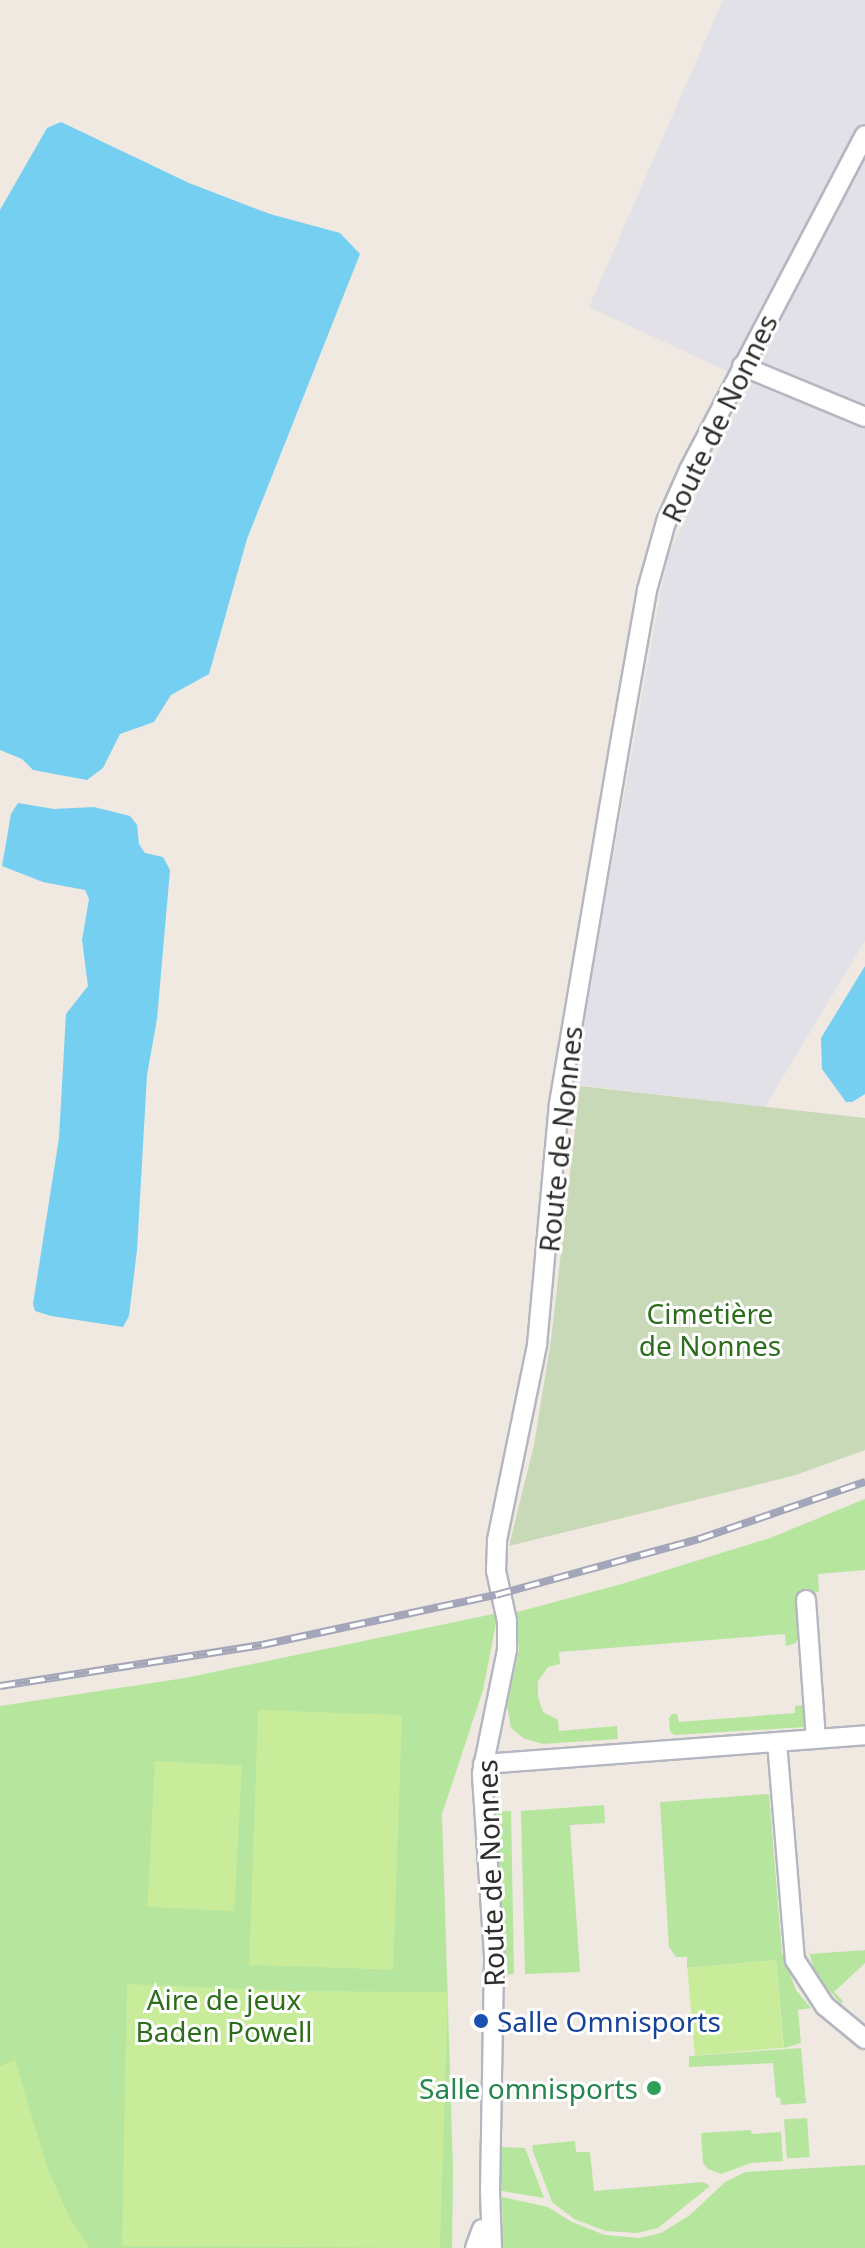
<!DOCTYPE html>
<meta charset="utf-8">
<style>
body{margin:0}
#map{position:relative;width:865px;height:2248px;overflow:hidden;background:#efe9e1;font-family:"Noto Sans",sans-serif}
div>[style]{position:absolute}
.industrial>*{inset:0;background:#e3e1e8}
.green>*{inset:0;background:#b6e59e;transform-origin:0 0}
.cemetery>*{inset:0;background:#c8d9b8}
.pitch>*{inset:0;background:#c9ec9a;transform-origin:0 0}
.water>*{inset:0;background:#75cff0}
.roads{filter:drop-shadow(2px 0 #b4b7c1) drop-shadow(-2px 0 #b4b7c1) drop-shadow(0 2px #b4b7c1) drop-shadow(0 -2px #b4b7c1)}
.minor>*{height:18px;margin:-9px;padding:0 9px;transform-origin:9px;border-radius:9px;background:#fff}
.rail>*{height:8px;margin-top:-4px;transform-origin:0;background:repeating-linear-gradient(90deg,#fff 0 15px,#a3a6b8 0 30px);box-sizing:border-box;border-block:2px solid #a3a6b8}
.dots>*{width:22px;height:22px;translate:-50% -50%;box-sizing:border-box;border:4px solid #fff;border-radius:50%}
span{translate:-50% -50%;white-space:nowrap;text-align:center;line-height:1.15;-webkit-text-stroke:6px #fff;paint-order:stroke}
.street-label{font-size:28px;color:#2e2e2e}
.park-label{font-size:28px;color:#2c6e1b}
.transit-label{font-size:28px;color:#164399}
.left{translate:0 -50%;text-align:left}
.leisure-label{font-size:28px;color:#27864d}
.right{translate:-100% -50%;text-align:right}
</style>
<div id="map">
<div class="industrial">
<i style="clip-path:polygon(723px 0,865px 0,865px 941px,765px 1107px,572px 1084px,667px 558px,750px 382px,589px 307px)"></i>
</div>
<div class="green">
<i style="clip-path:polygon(865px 1499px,865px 1570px,818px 1574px,819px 1592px,811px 1593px,796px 1643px,786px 1646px,785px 1634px,559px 1652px,560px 1664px,548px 1667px,538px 1681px,538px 1697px,543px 1712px,558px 1720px,559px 1731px,617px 1726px,618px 1739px,543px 1744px,523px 1738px,511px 1728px,507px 1706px,519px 1650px,514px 1613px,625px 1583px,770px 1538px)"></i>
<i style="clip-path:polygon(498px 1613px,483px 1690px,442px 1814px,453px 2169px,452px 2248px,0 2248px,0 1706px,185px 1678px)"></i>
<i style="clip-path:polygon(803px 1705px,805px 1727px,674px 1735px,670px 1731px,669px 1718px,672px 1714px,677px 1714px,679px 1722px,795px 1713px,795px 1706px)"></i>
<i style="clip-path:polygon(769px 1794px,782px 1953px,796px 1990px,811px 2008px,798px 2010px,801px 2043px,784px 2048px,776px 1960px,687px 1968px,687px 1957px,676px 1957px,669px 1947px,660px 1802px)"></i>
<i style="clip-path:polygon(604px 1805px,605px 1823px,570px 1825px,580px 1972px,525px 1974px,521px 1811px)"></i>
<i style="clip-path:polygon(511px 1811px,514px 1974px,503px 1975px,496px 1812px)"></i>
<i style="clip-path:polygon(806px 1940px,810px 1954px,865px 1950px,865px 1963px,834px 1992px,843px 2001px,841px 2004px,815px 1974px)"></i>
<i style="clip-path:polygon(801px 2048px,806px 2103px,781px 2105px,780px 2098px,776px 2097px,773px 2063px,689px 2067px,689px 2056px)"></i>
<i style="left:807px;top:2118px;width:39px;height:23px;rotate:86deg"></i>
<i style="clip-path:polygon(751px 2130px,752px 2134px,781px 2132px,783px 2161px,751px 2163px,721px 2174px,708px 2169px,703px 2163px,701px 2133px)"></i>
<i style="clip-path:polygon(575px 2141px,576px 2152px,590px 2152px,594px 2191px,703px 2182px,710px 2186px,658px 2228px,637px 2233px,606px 2231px,574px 2219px,552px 2202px,532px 2149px,533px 2145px)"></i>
<i style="clip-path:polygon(499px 2147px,525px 2148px,544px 2198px,496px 2190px)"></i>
<i style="clip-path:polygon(865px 2165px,865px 2248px,503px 2248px,502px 2197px,548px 2207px,572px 2222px,605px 2235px,639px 2238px,661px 2233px,690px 2215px,725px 2182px,745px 2172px)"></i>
</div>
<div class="cemetery">
<i style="clip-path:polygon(580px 1086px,865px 1118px,865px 1450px,796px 1475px,509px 1546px,534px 1445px,551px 1340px)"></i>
</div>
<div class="pitch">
<i style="left:402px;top:1715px;width:255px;height:144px;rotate:92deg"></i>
<i style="left:155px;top:1761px;width:87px;height:146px;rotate:3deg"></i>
<i style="left:776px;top:1960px;width:88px;height:89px;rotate:85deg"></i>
<i style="clip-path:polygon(127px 1984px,286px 1991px,448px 1992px,440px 2248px,122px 2246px)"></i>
<i style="clip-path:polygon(15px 2060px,47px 2167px,70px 2219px,90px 2248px,0 2248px,0 2066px)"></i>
</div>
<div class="water">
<i style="clip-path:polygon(61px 122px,189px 183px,270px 214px,340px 233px,360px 254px,247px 539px,209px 674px,171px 695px,154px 722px,120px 734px,103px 768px,87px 780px,33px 770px,22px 759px,0 750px,0 210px,47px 128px)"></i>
<i style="clip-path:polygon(18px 803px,54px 809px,94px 807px,130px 816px,137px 825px,139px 844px,145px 853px,163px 857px,170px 870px,157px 1019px,147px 1075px,137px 1250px,129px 1316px,123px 1327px,51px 1316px,35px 1311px,33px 1304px,59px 1138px,66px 1014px,88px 986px,82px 940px,89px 899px,85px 890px,43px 882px,2px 866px,11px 814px)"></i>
<i style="clip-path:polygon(865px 966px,865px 1094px,852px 1102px,846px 1102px,822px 1069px,821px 1038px)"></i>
</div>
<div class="roads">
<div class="minor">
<i style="left:742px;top:366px;width:133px;rotate:22.5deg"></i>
<i style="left:806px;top:1600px;width:139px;rotate:85.9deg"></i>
<i style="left:777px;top:1742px;width:219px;rotate:85.3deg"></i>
<i style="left:795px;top:1960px;width:55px;rotate:56.9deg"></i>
<i style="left:825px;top:2006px;width:52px;rotate:39.5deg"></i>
<i style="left:483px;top:1764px;width:383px;rotate:-4.3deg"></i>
<i style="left:475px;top:2248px;width:20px;rotate:-70deg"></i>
<i style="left:492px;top:2248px;width:57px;rotate:-92deg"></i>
<i style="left:490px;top:2191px;width:235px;rotate:-89deg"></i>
<i style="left:494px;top:1956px;width:183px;rotate:-93.8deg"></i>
<i style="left:482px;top:1773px;width:126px;rotate:-78.5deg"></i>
<i style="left:507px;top:1650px;width:29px;rotate:-90deg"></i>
<i style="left:507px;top:1621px;width:51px;rotate:-102.4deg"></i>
<i style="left:496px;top:1571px;width:31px;rotate:-88deg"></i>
<i style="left:497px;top:1540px;width:199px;rotate:-78.4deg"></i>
<i style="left:537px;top:1345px;width:242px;rotate:-84.8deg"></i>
<i style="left:559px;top:1104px;width:377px;rotate:-80.4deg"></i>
<i style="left:622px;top:732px;width:144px;rotate:-80deg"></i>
<i style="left:647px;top:590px;width:71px;rotate:-74.4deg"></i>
<i style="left:666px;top:522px;width:57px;rotate:-66.1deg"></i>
<i style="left:689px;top:470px;width:378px;rotate:-62.3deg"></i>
</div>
</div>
<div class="rail">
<i style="left:0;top:1686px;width:265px;rotate:-8.9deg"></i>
<i style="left:262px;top:1645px;width:239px;rotate:-12.1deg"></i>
<i style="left:496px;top:1595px;width:211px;rotate:-15.4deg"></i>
<i style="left:699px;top:1539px;width:176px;rotate:-19deg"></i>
</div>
<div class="dots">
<i style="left:481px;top:2021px;background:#1a4fb4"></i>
<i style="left:654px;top:2088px;background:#2e9e5b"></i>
</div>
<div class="street-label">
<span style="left:719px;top:418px;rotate:-64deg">Route de Nonnes</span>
<span style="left:560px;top:1139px;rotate:-84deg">Route de Nonnes</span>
<span style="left:490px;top:1873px;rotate:-92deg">Route de Nonnes</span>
</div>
<div class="park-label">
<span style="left:710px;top:1329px">Cimetière<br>de Nonnes</span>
<span style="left:224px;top:2015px">Aire de jeux<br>Baden Powell</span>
</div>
<div class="transit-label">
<span class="left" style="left:497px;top:2021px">Salle Omnisports</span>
</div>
<div class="leisure-label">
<span class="right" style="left:638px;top:2088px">Salle omnisports</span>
</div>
</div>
